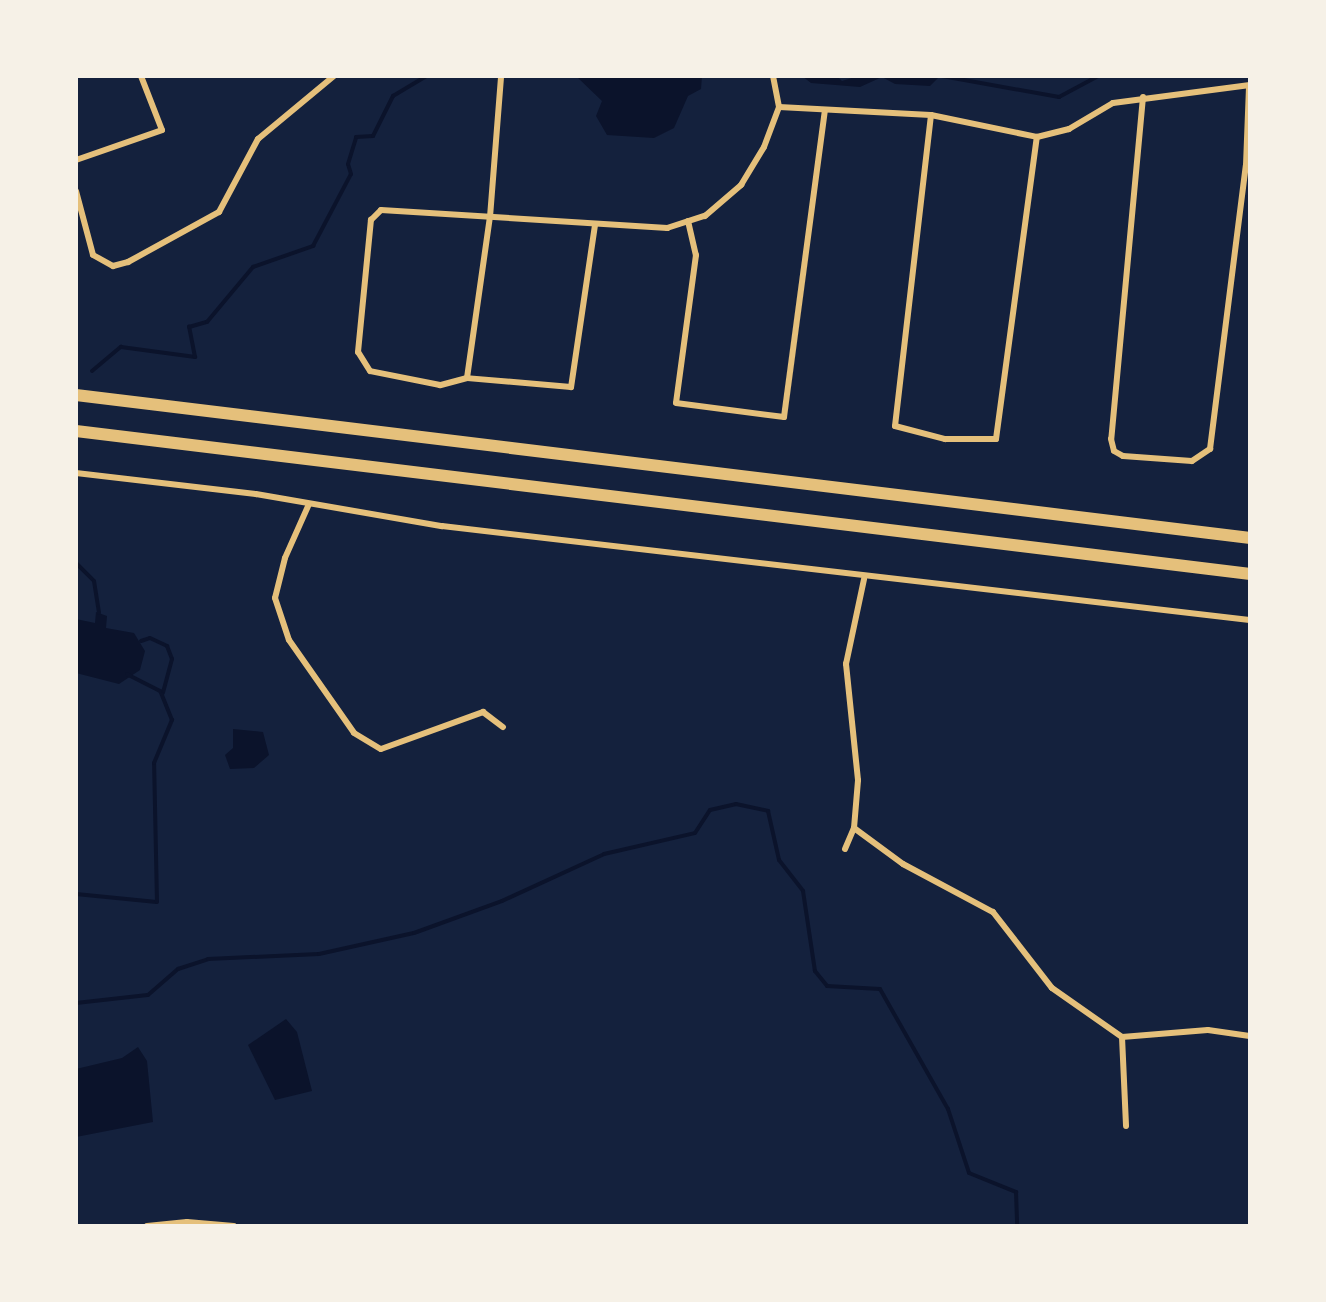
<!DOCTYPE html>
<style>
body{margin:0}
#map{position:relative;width:1326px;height:1302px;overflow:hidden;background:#14213d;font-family:Karla,sans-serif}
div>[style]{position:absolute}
.water>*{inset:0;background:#0b132b}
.stream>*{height:4px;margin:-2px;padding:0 2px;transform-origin:2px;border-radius:2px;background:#0b132b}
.minor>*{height:6px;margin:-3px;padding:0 3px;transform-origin:3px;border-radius:3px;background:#e5c07b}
.motorway>*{height:12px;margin:-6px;padding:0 6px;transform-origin:6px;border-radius:6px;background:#e5c07b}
span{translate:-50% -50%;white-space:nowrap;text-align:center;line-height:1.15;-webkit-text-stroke:7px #f6f1e7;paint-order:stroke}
.frame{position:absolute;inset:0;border:78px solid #f6f1e7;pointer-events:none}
</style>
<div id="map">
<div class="water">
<i style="clip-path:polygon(576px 76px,702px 76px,701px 89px,688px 96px,674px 128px,654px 138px,607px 135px,596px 116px,602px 101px)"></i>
<i style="clip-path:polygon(802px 76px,837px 76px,842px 81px,858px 76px,940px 76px,930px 86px,895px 84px,882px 77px,860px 87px,811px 83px)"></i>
<i style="clip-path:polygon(96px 612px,107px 616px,106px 628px,134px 633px,145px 651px,140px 670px,119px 684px,76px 673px,76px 619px,95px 623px)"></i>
<i style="clip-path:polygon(233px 729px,263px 732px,269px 755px,254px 768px,230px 769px,225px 755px,233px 748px)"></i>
<i style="clip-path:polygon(286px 1019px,297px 1032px,312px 1091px,275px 1100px,248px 1045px)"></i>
<i style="clip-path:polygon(138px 1047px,147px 1061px,153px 1122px,76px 1137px,76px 1069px,122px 1058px)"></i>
</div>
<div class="stream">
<i style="left:942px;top:76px;width:119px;rotate:10.2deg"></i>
<i style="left:1059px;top:97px;width:44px;rotate:-28.3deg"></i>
<i style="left:92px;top:371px;width:38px;rotate:-40deg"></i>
<i style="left:121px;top:347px;width:75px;rotate:7.7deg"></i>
<i style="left:195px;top:357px;width:31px;rotate:-101deg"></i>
<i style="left:189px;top:327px;width:19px;rotate:-16deg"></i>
<i style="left:207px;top:322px;width:72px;rotate:-50.1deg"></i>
<i style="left:253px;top:267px;width:64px;rotate:-19.3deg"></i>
<i style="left:313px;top:246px;width:81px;rotate:-62.2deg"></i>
<i style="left:351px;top:174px;width:10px;rotate:-107deg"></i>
<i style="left:348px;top:164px;width:28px;rotate:-73deg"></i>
<i style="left:356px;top:137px;width:17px;rotate:-3deg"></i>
<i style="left:373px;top:136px;width:45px;rotate:-63.4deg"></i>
<i style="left:393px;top:96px;width:39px;rotate:-31deg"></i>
<i style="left:76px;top:563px;width:25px;rotate:45deg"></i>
<i style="left:94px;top:581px;width:32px;rotate:81deg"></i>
<i style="left:141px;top:641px;width:9px;rotate:-18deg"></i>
<i style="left:150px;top:638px;width:19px;rotate:25deg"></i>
<i style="left:167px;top:646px;width:14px;rotate:69deg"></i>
<i style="left:172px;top:659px;width:35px;rotate:105deg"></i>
<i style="left:76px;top:894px;width:81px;rotate:5.6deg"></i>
<i style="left:157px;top:902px;width:139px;rotate:-91.2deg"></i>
<i style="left:154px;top:763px;width:47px;rotate:-67.3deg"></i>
<i style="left:172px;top:720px;width:31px;rotate:-112deg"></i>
<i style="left:160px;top:691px;width:37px;rotate:-153deg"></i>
<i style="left:76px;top:1003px;width:72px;rotate:-6.3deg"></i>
<i style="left:148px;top:995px;width:40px;rotate:-41deg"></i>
<i style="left:178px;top:969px;width:32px;rotate:-18deg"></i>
<i style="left:208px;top:959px;width:111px;rotate:-2.6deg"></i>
<i style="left:319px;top:954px;width:97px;rotate:-12.5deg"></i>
<i style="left:414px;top:933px;width:94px;rotate:-20deg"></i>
<i style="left:502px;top:901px;width:112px;rotate:-24.7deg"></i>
<i style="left:604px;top:854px;width:93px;rotate:-13deg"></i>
<i style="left:695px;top:833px;width:27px;rotate:-57deg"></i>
<i style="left:710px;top:810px;width:27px;rotate:-13deg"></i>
<i style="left:736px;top:804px;width:33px;rotate:12deg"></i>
<i style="left:768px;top:811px;width:50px;rotate:77.3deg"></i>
<i style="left:779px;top:860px;width:39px;rotate:52deg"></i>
<i style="left:803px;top:891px;width:81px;rotate:81.5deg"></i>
<i style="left:815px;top:971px;width:19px;rotate:51deg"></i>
<i style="left:827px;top:986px;width:53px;rotate:3.2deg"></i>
<i style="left:880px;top:989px;width:138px;rotate:60.5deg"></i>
<i style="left:948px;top:1109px;width:67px;rotate:71.8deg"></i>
<i style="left:969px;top:1173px;width:51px;rotate:22deg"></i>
<i style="left:1016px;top:1192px;width:34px;rotate:88deg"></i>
</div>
<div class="minor">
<i style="left:773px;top:76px;width:32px;rotate:79deg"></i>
<i style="left:1143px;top:97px;width:343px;rotate:95.3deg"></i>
<i style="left:1111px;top:439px;width:12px;rotate:76deg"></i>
<i style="left:1114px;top:451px;width:10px;rotate:29deg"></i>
<i style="left:1123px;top:456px;width:69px;rotate:4.1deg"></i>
<i style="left:1192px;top:461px;width:22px;rotate:-34deg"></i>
<i style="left:1210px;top:449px;width:286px;rotate:-82.8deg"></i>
<i style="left:1246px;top:165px;width:79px;rotate:-87.8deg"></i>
<i style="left:779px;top:107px;width:152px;rotate:3deg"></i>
<i style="left:931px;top:115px;width:108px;rotate:11.7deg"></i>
<i style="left:1037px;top:137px;width:33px;rotate:-14deg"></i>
<i style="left:1069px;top:129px;width:51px;rotate:-30.6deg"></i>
<i style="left:1113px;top:103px;width:138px;rotate:-7.5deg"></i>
<i style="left:931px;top:115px;width:313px;rotate:96.6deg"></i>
<i style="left:895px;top:426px;width:52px;rotate:14.6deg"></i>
<i style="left:945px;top:439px;width:51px"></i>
<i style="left:996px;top:439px;width:305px;rotate:-82.3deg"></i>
<i style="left:76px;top:160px;width:91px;rotate:-19.2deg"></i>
<i style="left:162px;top:130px;width:58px;rotate:-111.3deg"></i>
<i style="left:76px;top:191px;width:66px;rotate:75.1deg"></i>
<i style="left:93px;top:255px;width:23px;rotate:29deg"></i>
<i style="left:113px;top:266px;width:16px;rotate:-15deg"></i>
<i style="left:128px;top:262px;width:104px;rotate:-28.8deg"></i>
<i style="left:219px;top:212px;width:83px;rotate:-61.9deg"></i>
<i style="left:258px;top:139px;width:99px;rotate:-39.7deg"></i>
<i style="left:688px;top:221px;width:35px;rotate:77deg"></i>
<i style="left:696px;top:255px;width:149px;rotate:97.7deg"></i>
<i style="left:676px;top:403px;width:109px;rotate:7.4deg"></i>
<i style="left:784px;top:417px;width:309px;rotate:-82.4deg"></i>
<i style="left:595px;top:225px;width:164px;rotate:98.4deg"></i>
<i style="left:571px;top:387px;width:104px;rotate:-175.1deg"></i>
<i style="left:467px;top:378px;width:28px;rotate:165deg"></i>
<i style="left:440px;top:385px;width:71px;rotate:-168.7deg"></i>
<i style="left:370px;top:371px;width:22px;rotate:-122deg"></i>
<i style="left:358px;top:352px;width:133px;rotate:-84.4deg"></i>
<i style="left:371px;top:220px;width:14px;rotate:-45deg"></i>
<i style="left:381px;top:210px;width:287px;rotate:3.6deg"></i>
<i style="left:667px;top:228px;width:40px;rotate:-18deg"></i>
<i style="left:705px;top:216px;width:48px;rotate:-40.7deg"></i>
<i style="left:741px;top:185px;width:44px;rotate:-58.8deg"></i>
<i style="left:764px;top:147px;width:43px;rotate:-69.4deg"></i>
<i style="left:467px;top:378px;width:163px;rotate:-81.9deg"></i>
<i style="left:490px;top:217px;width:141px;rotate:-85.5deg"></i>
<i style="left:76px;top:473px;width:181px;rotate:6.7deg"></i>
<i style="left:256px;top:494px;width:189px;rotate:9.8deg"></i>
<i style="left:442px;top:526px;width:813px;rotate:6.64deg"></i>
<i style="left:309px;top:504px;width:59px;rotate:114deg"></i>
<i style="left:285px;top:558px;width:41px;rotate:104deg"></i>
<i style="left:275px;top:598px;width:44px;rotate:71.6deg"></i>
<i style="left:289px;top:640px;width:113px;rotate:55deg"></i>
<i style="left:354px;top:733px;width:31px;rotate:31deg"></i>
<i style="left:381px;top:749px;width:109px;rotate:-19.9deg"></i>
<i style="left:483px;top:712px;width:25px;rotate:37deg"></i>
<i style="left:854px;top:828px;width:61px;rotate:36.3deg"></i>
<i style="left:903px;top:864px;width:102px;rotate:28.1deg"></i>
<i style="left:993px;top:912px;width:96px;rotate:52.2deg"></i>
<i style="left:1052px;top:988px;width:85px;rotate:35deg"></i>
<i style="left:1122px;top:1037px;width:86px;rotate:-4.7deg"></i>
<i style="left:1208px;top:1030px;width:42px;rotate:8.1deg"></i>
<i style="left:845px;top:849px;width:23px;rotate:-67deg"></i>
<i style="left:854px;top:828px;width:48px;rotate:-85.2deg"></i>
<i style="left:858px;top:780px;width:117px;rotate:-95.9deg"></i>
<i style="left:846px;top:664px;width:87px;rotate:-78deg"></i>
<i style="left:1122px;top:1037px;width:89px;rotate:87.4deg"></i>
<i style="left:147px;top:1226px;width:40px;rotate:-5.7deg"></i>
<i style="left:187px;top:1222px;width:47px;rotate:4.9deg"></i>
</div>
<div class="motorway">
<i style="left:76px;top:395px;width:1183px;rotate:6.94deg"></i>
<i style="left:76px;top:431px;width:1183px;rotate:6.94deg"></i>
</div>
<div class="frame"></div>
</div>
